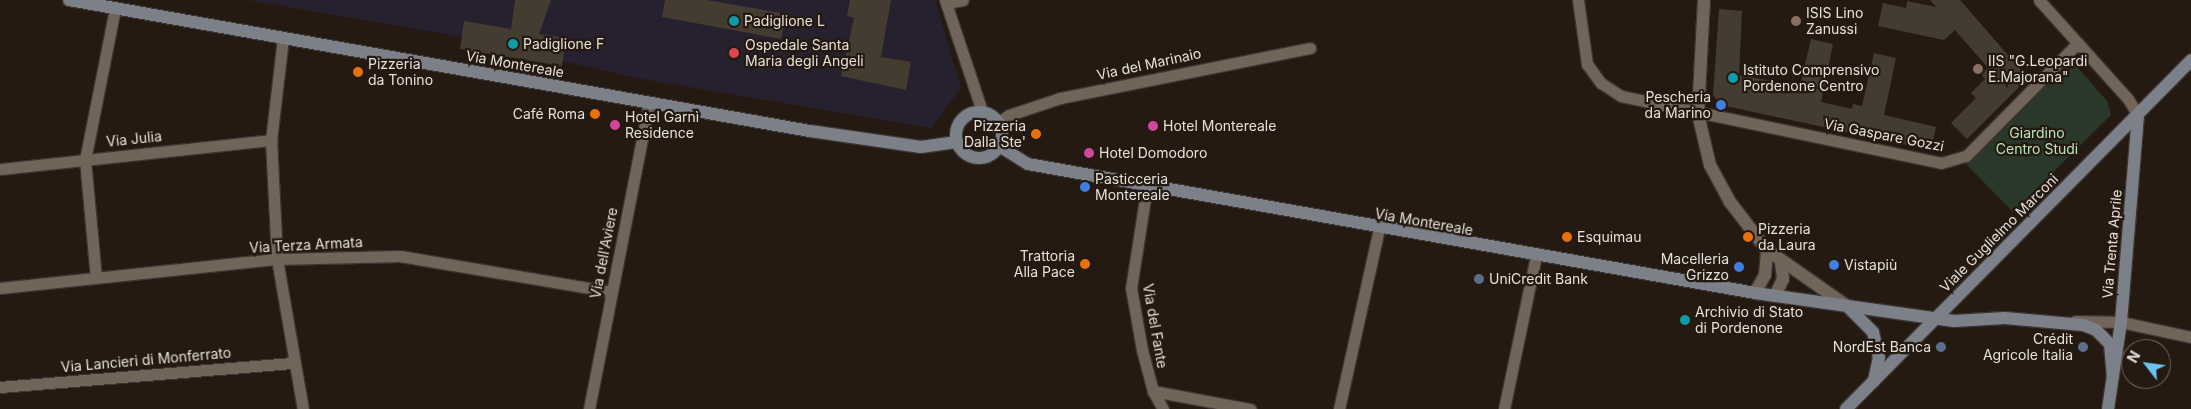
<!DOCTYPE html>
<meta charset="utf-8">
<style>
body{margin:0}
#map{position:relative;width:2191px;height:409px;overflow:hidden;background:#241a11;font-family:Inter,sans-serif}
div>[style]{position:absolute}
.medical>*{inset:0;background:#27202f}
.green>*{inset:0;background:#2a382a}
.building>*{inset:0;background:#453c31}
.roads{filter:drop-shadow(1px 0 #3d3531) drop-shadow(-1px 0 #3d3531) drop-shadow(0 1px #3d3531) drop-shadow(0 -1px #3d3531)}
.minor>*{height:11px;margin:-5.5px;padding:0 5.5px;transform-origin:5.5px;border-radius:5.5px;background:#71655a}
.tertiary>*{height:12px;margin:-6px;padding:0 6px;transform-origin:6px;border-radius:6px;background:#71655a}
.secondary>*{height:12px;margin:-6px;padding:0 6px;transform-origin:6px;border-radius:6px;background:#7c8089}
.secondary>.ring{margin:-6px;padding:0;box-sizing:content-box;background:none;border:12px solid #7c8089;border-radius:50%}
.dots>*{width:14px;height:14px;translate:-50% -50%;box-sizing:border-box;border:2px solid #241a11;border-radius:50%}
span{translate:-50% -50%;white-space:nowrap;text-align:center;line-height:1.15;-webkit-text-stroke:4.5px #241a11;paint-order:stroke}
.poi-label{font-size:14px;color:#e7e0da}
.left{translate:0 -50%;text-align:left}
.right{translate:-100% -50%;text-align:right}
.street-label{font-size:14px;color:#e7e0da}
.park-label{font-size:14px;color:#bae4b8}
.north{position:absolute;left:2121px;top:339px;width:50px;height:50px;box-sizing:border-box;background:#241a11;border:1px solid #726961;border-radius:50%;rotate:300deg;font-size:14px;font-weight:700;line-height:20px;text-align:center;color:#e7e0da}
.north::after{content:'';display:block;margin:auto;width:18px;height:22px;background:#6ac3f1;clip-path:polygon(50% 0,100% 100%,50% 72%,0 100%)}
</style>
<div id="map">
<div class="medical">
<i style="clip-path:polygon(248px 0,935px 0,961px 88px,931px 128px,636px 78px,445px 34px)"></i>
</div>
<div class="green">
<i style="clip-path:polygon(2071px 60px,2107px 101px,2111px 115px,2013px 212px,1965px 163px)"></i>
</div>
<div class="building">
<i style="clip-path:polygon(515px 0,551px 0,539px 34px,566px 38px,562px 66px,460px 49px,464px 21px,511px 29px)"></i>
<i style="clip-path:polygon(665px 0,707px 0,786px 14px,781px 39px,662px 17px)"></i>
<i style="clip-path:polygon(850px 0,891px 0,881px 57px,911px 62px,906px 90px,841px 76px,854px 18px,847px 16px)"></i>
<i style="clip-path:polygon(1930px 0,1960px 0,2028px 78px,1967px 139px,1951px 123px,1976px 98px,1971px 93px,1985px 79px,1981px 74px,1988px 68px,1955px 30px,1944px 40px,1878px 26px,1883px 3px,1906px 8px,1907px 1px,1936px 7px)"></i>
<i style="clip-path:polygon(1719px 9px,1742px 11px,1739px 75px,1800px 86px,1811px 39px,1833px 44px,1821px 102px,1852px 109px,1853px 104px,1862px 106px,1874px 53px,1896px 58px,1884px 115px,1936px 127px,1931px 150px,1721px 105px,1713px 95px)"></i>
</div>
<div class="roads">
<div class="minor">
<i style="left:945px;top:0;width:117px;rotate:71.6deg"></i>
<i style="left:1578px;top:0;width:65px;rotate:82deg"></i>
<i style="left:1587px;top:64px;width:24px;rotate:54deg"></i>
<i style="left:1601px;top:83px;width:24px;rotate:33deg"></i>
<i style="left:1621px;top:96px;width:327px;rotate:11.8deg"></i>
<i style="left:1941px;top:163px;width:26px;rotate:-16deg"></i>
<i style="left:1966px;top:156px;width:159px;rotate:-45.3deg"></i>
<i style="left:2039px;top:0;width:133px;rotate:48deg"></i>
<i style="left:2128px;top:99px;width:19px;rotate:58deg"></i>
<i style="left:946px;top:3px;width:17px;rotate:-10deg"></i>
<i style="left:283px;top:38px;width:103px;rotate:96.7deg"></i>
<i style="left:271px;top:140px;width:119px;rotate:87.1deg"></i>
<i style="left:277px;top:259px;width:152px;rotate:80.2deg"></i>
<i style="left:999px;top:122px;width:12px;rotate:-35deg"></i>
<i style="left:1009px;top:115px;width:54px;rotate:-18.4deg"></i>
<i style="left:1060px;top:98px;width:255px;rotate:-11.3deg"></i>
<i style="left:0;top:169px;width:273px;rotate:-6.1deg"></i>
<i style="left:1147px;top:186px;width:103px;rotate:98.9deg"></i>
<i style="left:1131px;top:288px;width:63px;rotate:79.9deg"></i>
<i style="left:1142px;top:350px;width:42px;rotate:75deg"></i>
<i style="left:1153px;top:391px;width:21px;rotate:61deg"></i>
<i style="left:96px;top:278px;width:119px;rotate:-95.3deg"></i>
<i style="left:85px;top:160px;width:155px;rotate:-78.8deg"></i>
<i style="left:0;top:288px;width:279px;rotate:-6deg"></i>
<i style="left:277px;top:259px;width:123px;rotate:-1.4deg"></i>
<i style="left:400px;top:256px;width:215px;rotate:9.6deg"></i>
<i style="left:2075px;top:321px;width:46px;rotate:1.2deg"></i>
<i style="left:2121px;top:322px;width:72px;rotate:12.1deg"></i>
<i style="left:0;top:387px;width:295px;rotate:-4.7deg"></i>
<i style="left:1153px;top:391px;width:99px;rotate:10.5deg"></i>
<i style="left:589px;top:409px;width:312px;rotate:-78.9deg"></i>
<i style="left:1339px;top:409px;width:184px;rotate:-77.5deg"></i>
<i style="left:1504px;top:409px;width:156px;rotate:-78.2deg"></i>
</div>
<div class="tertiary">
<i style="left:1704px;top:0;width:114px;rotate:93deg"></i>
<i style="left:1698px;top:114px;width:52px;rotate:76.8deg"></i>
<i style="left:1710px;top:165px;width:42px;rotate:61.6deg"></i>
<i style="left:1730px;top:202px;width:61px;rotate:52.4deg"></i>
<i style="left:1767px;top:250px;width:98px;rotate:35deg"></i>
<i style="left:1755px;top:293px;width:21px;rotate:-61deg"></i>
<i style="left:1765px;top:275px;width:25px;rotate:-85deg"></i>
<i style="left:1775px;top:296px;width:19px;rotate:-65deg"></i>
<i style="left:1783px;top:279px;width:16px;rotate:-97deg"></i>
</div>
<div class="secondary">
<i style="left:69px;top:0;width:752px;rotate:10.03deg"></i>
<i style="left:810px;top:131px;width:112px;rotate:8.2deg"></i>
<i style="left:921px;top:147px;width:36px;rotate:-8deg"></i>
<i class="ring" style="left:956px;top:112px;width:34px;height:34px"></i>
<i style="left:999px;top:146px;width:34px;rotate:32deg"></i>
<i style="left:1028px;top:164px;width:738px;rotate:10.06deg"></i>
<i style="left:1755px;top:293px;width:201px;rotate:8deg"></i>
<i style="left:1954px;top:321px;width:51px;rotate:-3.4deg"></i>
<i style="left:2005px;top:318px;width:78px;rotate:5.1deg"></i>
<i style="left:2083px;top:325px;width:14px;rotate:21deg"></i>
<i style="left:2096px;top:330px;width:20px;rotate:45deg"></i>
<i style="left:2110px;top:344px;width:32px;rotate:85deg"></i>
<i style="left:1849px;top:308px;width:34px;rotate:45deg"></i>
<i style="left:1873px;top:332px;width:26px;rotate:77deg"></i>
<i style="left:1879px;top:357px;width:25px;rotate:102deg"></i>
<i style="left:1846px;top:409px;width:491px;rotate:-45.3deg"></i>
<i style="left:2108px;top:409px;width:88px;rotate:-81.5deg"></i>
<i style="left:2121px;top:322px;width:208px;rotate:-85.3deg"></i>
</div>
</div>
<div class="dots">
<i style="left:734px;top:21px;background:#0f9aa8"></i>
<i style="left:1796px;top:21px;background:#8d6e63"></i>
<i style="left:513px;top:44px;background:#0f9aa8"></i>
<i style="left:734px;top:53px;background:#e0444e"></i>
<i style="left:1978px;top:69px;background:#8d6e63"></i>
<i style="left:358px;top:72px;background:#e8710a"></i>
<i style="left:1733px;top:78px;background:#0f9aa8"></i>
<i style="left:1721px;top:105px;background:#3f7fe0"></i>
<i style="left:595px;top:114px;background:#e8710a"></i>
<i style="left:615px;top:125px;background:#d1479c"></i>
<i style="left:1153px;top:126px;background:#d1479c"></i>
<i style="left:1036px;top:134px;background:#e8710a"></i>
<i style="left:1089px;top:153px;background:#d1479c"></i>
<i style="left:1085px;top:187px;background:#3f7fe0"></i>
<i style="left:1567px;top:237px;background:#e8710a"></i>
<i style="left:1748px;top:237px;background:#e8710a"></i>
<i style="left:1085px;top:264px;background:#e8710a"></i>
<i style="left:1834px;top:265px;background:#3f7fe0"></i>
<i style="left:1739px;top:267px;background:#3f7fe0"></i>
<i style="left:1479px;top:279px;background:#5c6f8a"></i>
<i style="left:1685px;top:320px;background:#0f9aa8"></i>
<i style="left:1941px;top:347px;background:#5c6f8a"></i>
<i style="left:2083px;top:347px;background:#5c6f8a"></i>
</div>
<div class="poi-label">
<span class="left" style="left:1806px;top:21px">ISIS Lino<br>Zanussi</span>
<span class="left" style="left:744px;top:21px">Padiglione L</span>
<span class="left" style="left:523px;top:44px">Padiglione F</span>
<span class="left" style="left:745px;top:53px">Ospedale Santa<br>Maria degli Angeli</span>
<span class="left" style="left:1988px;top:69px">IIS "G.Leopardi<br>E.Majorana"</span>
<span class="left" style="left:368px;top:72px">Pizzeria<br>da Tonino</span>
<span class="left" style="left:1743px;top:78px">Istituto Comprensivo<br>Pordenone Centro</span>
<span class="right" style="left:1711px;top:105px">Pescheria<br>da Marino</span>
<span class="right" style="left:585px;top:114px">Café Roma</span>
<span class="left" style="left:625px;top:125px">Hotel Garnì<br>Residence</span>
<span class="right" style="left:1026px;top:134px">Pizzeria<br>Dalla Ste'</span>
<span class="left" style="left:1163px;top:126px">Hotel Montereale</span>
<span class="left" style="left:1099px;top:153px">Hotel Domodoro</span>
<span class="left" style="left:1095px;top:187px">Pasticceria<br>Montereale</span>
<span class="left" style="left:1758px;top:237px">Pizzeria<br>da Laura</span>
<span class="left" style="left:1577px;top:237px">Esquimau</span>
<span class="right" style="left:1075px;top:264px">Trattoria<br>Alla Pace</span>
<span class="right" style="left:1729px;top:267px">Macelleria<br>Grizzo</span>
<span class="left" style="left:1844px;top:265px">Vistapiù</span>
<span class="left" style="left:1489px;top:279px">UniCredit Bank</span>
<span class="left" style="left:1695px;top:320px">Archivio di Stato<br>di Pordenone</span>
<span class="right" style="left:2073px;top:347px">Crédit<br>Agricole Italia</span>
<span class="right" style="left:1931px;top:347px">NordEst Banca</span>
</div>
<div class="street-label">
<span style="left:515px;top:64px;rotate:10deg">Via Montereale</span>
<span style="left:1149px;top:64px;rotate:-12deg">Via del Marinaio</span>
<span style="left:1884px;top:135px;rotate:11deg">Via Gaspare Gozzi</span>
<span style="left:134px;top:139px;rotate:-6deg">Via Julia</span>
<span style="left:1424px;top:222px;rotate:10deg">Via Montereale</span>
<span style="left:1999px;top:233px;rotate:-45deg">Viale Guglielmo Marconi</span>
<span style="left:2112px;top:244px;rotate:-85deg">Via Trenta Aprile</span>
<span style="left:306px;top:245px;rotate:-3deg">Via Terza Armata</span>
<span style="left:604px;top:253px;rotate:-79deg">Via dell'Aviere</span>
<span style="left:1155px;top:326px;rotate:80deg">Via del Fante</span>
<span style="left:146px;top:360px;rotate:-5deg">Via Lancieri di Monferrato</span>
</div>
<div class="park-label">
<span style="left:2037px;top:141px">Giardino<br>Centro Studi</span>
</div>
<div class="north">N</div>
</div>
